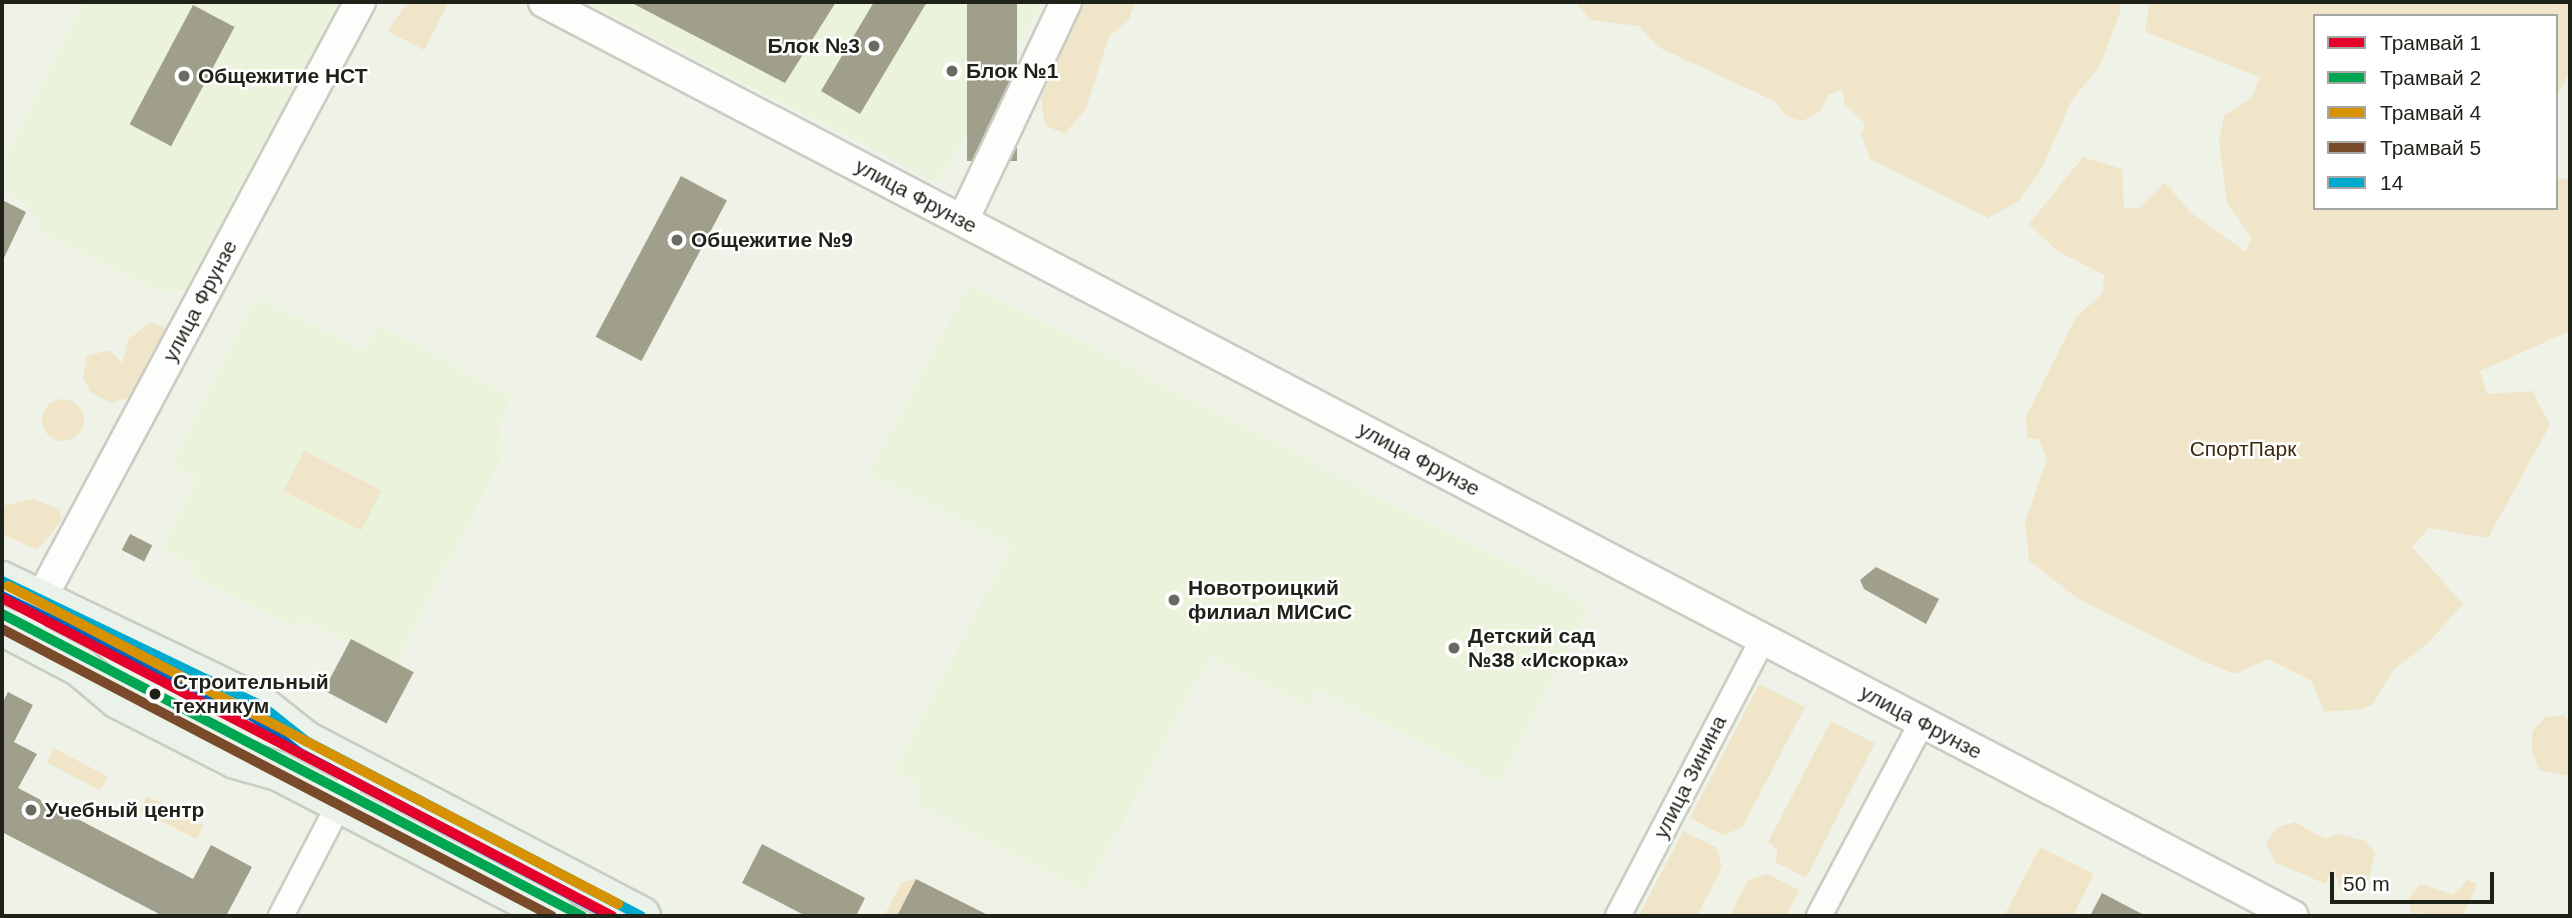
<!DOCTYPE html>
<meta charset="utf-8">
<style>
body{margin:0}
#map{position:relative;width:2572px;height:918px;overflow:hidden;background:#eff3e7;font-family:Helvetica,sans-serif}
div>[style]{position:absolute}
.built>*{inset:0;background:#ebf3dd}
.green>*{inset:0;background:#f0e5c8;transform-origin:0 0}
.round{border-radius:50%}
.building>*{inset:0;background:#9f9f8b;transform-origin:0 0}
.roads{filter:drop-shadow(2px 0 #c9cdc3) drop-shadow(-2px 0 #c9cdc3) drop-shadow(0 2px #c9cdc3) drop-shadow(0 -2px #c9cdc3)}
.minor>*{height:24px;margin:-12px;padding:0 12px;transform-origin:12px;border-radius:12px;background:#fdfdfb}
.tertiary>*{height:30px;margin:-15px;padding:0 15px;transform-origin:15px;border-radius:15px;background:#fdfdfb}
.primary>*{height:38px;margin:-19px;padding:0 19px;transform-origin:19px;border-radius:19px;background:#ebf2ea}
.bus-1>*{height:10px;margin:-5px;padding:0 5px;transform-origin:5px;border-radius:5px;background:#00a9ce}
.bus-2>*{height:10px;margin:-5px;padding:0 5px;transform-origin:5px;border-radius:5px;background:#0065bd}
.tram-1>*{height:10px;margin:-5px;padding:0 5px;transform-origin:5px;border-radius:5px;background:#e4002b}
.tram-2>*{height:10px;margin:-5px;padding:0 5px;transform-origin:5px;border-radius:5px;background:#00a651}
.tram-3>*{height:10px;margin:-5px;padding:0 5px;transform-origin:5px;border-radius:5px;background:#d79204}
.tram-4>*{height:10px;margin:-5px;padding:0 5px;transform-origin:5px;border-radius:5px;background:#7a4b2a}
.dots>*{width:19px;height:19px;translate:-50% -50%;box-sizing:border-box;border:4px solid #fff;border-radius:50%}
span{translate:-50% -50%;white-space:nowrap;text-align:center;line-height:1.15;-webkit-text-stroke:5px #fff;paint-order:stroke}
.poi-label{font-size:21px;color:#1f2219;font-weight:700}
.right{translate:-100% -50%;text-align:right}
.left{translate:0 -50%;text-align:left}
.street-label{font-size:21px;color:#1f2219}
.park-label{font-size:21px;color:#392a0b}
.stop-label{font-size:21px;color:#1f2219;font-weight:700}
.frame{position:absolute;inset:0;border:4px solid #1f2219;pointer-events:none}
.legend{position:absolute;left:2313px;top:14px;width:245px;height:196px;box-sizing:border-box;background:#fff;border:2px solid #a5a7a3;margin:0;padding:9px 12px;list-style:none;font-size:21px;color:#1f2219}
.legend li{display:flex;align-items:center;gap:14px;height:35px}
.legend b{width:35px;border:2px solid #a5a7a3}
.scale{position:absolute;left:2330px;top:872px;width:164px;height:32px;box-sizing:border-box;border:4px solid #1f2219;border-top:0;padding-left:9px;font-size:21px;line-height:24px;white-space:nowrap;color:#1f2219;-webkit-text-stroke:5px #fff;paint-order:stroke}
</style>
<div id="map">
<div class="built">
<i style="clip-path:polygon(84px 2px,339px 2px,187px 291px,157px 291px,44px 235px,30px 209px,2px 188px,2px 163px)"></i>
<i style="clip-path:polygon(586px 2px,1044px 2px,937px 183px)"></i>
<i style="clip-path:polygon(969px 284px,1590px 606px,1499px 784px,1319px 689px,1308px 707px,1210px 656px,1086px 892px,916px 804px,922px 784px,895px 770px,1011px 544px,869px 473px)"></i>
<i style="clip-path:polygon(256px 298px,363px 351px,377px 325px,512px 396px,498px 423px,504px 452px,397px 664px,301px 619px,296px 628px,193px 576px,197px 566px,161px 548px,196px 478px,171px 464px)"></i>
</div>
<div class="green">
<i style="clip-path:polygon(408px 2px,448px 4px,424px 50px,387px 31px)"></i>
<i style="clip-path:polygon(1083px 2px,1135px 2px,1129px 19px,1109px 37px,1085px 111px,1065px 133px,1045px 126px,1041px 99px)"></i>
<i style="clip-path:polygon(1575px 2px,2118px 2px,2121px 9px,2101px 64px,2072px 100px,2043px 166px,2019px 201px,1988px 218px,1870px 159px,1861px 134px,1865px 124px,1844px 103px,1843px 90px,1828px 95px,1820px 111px,1803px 121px,1787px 117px,1774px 101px,1658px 47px,1639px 26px,1591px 20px)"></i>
<i style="clip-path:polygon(2149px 2px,2570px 2px,2570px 73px,2556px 96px,2556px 16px,2315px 16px,2315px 208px,2556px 208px,2556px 178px,2570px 180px,2570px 331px,2480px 371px,2487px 394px,2532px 391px,2550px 425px,2488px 538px,2429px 528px,2412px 547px,2463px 604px,2428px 643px,2394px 669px,2372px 705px,2361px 709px,2324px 712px,2312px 681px,2268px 659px,2235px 674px,2201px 660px,2077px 598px,2029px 561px,2025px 522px,2047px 459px,2038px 439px,2027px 438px,2026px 417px,2076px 317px,2103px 293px,2104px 275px,2057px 251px,2029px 224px,2083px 157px,2122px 169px,2124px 207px,2138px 209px,2165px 182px,2190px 212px,2246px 252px,2251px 237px,2227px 203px,2219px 142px,2224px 116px,2252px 97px,2260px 77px,2145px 32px)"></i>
<i style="clip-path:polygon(150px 322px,166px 328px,130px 397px,111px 403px,90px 392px,83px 377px,87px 356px,109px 350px,122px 363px,128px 340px)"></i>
<i class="round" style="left:42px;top:399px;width:42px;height:42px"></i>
<i style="left:304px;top:451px;width:87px;height:45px;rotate:27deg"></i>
<i style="clip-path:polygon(33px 499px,60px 509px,61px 521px,37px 550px,2px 534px,2px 506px)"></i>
<i style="clip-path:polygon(1759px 684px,1805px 707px,1742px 828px,1723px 835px,1690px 818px)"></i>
<i style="clip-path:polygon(2563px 715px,2570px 723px,2570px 776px,2539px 770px,2532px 751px,2532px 732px,2545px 717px)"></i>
<i style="clip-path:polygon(1831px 721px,1875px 743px,1806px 878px,1775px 862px,1778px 850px,1768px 842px)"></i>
<i style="left:54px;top:748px;width:61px;height:16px;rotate:28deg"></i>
<i style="left:147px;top:796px;width:64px;height:16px;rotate:27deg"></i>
<i style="clip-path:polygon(2295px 822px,2325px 839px,2338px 834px,2365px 841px,2375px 853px,2365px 893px,2340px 890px,2334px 868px,2325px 884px,2275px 862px,2266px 842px,2278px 827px)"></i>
<i style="clip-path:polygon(1683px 831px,1716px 847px,1722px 867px,1697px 916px,1639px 916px)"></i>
<i style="clip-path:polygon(2040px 847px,2094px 874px,2073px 916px,2004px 916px)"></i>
<i style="clip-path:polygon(1768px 874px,1799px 890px,1786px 916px,1729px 916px,1748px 880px)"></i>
<i style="clip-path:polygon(916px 879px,897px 916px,884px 916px,902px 882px)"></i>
<i style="clip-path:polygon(2468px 880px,2477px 884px,2463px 916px,2411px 913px,2409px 897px,2420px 884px,2453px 894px)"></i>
</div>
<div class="building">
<i style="clip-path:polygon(630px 2px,836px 2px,785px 83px)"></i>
<i style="clip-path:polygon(874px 2px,927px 2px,860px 114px,821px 91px)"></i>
<i style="left:967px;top:2px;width:50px;height:159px"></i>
<i style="left:193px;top:5px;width:47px;height:135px;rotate:28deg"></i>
<i style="left:681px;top:176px;width:52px;height:182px;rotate:28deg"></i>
<i style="clip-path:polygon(2px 200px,26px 212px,2px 262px)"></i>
<i style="left:130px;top:534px;width:25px;height:18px;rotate:27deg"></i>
<i style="clip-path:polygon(1876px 567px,1939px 599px,1926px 624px,1864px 589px,1860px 580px)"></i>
<i style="left:351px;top:639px;width:71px;height:58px;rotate:28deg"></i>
<i style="clip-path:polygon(8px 692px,33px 705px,14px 742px,37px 754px,18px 788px,193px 879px,211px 845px,252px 867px,226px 916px,163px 916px,2px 832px,2px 704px)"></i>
<i style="clip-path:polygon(762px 844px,865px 898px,856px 916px,806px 916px,742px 883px)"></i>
<i style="clip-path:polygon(916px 879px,990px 916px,897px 916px)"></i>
<i style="clip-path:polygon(2102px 893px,2146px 916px,2090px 916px)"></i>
</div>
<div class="roads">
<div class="minor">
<i style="left:281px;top:916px;width:167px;rotate:-62.5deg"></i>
<i style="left:1618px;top:916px;width:313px;rotate:-62.4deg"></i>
<i style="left:1819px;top:916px;width:220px;rotate:-62deg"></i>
</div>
<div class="tertiary">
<i style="left:544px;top:2px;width:1973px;rotate:27.59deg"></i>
<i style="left:963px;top:220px;width:241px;rotate:-64.7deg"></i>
<i style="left:21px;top:636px;width:719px;rotate:-61.87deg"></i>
</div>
<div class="primary">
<i style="left:2px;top:581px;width:288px;rotate:25.7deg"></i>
<i style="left:262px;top:706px;width:56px;rotate:38.5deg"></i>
<i style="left:306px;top:741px;width:378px;rotate:27.6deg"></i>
<i style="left:2px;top:626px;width:88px;rotate:27.7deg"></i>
<i style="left:80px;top:667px;width:50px;rotate:40.1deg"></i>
<i style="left:118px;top:699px;width:131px;rotate:27.1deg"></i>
<i style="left:235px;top:759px;width:45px;rotate:15.6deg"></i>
<i style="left:278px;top:771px;width:314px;rotate:27.5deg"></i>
</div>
</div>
<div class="bus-1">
<i style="left:2px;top:581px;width:288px;rotate:25.7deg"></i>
<i style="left:262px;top:706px;width:56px;rotate:38.5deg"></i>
<i style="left:306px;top:741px;width:378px;rotate:27.6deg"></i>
</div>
<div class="bus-2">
<i style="left:2px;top:596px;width:281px;rotate:25.7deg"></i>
<i style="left:255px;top:718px;width:57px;rotate:37.9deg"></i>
<i style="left:300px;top:753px;width:351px;rotate:27.7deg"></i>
</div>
<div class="tram-1">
<i style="left:2px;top:598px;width:688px;rotate:27.53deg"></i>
</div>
<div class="tram-2">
<i style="left:2px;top:614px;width:654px;rotate:27.51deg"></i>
</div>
<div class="tram-3">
<i style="left:8px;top:586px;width:688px;rotate:27.53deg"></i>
</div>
<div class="tram-4">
<i style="left:2px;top:629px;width:620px;rotate:27.56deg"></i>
</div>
<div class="dots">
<i style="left:874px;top:46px;background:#686b61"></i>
<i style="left:952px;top:71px;background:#686b61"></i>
<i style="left:184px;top:76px;background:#686b61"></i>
<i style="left:677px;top:240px;background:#686b61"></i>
<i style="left:1174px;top:600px;background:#686b61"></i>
<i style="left:1454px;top:648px;background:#686b61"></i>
<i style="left:155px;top:694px;background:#1f2219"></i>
<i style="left:31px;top:810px;background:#686b61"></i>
</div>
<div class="poi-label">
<span class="right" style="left:860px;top:46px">Блок №3</span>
<span class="left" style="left:966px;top:71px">Блок №1</span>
<span class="left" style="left:198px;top:76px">Общежитие НСТ</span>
<span class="left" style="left:691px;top:240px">Общежитие №9</span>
<span class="left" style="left:1188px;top:600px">Новотроицкий<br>филиал МИСиС</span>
<span class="left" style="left:1468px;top:648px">Детский сад<br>№38 «Искорка»</span>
<span class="left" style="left:45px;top:810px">Учебный центр</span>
</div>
<div class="street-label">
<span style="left:916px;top:196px;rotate:28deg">улица Фрунзе</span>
<span style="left:200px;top:301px;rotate:-62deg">улица Фрунзе</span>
<span style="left:1419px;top:459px;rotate:28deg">улица Фрунзе</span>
<span style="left:1921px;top:722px;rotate:28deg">улица Фрунзе</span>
<span style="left:1690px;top:777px;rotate:-63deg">улица Зинина</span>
</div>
<div class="park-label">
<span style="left:2243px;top:449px">СпортПарк</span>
</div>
<div class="stop-label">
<span class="left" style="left:173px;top:694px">Строительный<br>техникум</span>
</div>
<div class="frame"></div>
<ul class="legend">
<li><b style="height:9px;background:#e4002b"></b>Трамвай 1</li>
<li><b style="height:9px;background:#00a651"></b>Трамвай 2</li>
<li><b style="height:9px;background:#d79204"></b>Трамвай 4</li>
<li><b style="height:9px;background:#7a4b2a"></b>Трамвай 5</li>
<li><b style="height:9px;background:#00a9ce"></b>14</li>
</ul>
<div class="scale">50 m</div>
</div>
